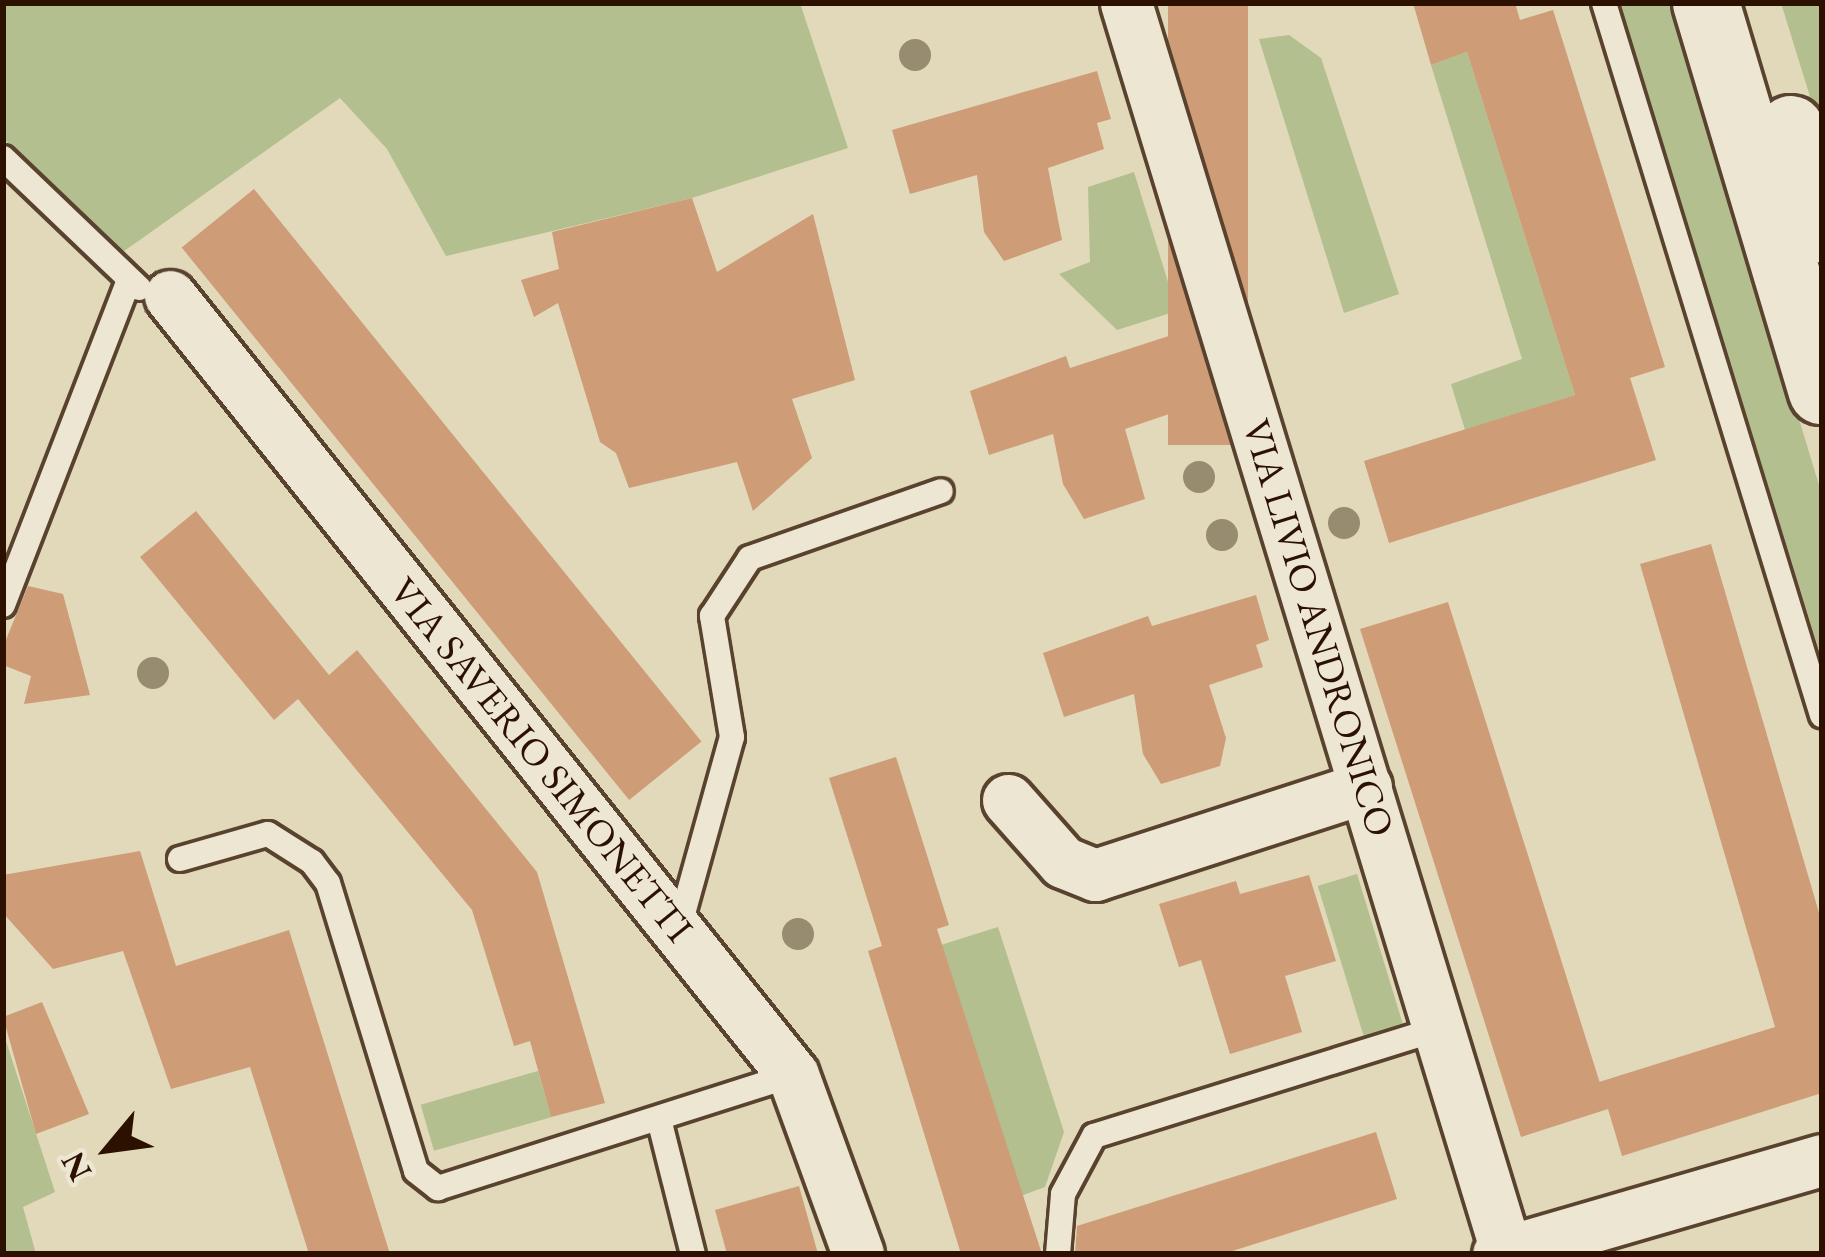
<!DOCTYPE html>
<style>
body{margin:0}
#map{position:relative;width:1825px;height:1257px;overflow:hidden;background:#e1d9ba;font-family:"EB Garamond",serif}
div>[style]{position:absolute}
.green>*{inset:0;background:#b3bf8f;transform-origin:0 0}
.building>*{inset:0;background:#ce9c77;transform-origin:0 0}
.roads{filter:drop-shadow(3px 0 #59422e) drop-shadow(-3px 0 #59422e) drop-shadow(0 3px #59422e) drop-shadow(0 -3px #59422e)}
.lane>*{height:24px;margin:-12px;padding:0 12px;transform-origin:12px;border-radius:12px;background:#ece6d2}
.street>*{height:51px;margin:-25.5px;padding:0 25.5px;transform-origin:25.5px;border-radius:25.5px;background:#ece6d2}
.secondary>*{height:66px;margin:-33px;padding:0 33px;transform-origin:33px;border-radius:33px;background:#ece6d2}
.trees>*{width:32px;height:32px;margin:-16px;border-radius:50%;background:#978c6f}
span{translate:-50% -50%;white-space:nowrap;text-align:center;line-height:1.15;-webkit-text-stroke:9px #ece6d2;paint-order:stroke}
.street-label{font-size:39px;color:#2c1000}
.frame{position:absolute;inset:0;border:6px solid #2c1000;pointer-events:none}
.north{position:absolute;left:48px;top:1089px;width:120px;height:120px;-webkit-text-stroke:9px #ece6d2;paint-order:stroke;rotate:241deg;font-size:33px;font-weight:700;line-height:48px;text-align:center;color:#2c1000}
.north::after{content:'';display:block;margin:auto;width:42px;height:54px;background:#2c1000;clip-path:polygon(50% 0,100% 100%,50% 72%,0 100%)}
</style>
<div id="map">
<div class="green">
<i style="clip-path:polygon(3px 3px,800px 3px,848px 148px,692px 198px,446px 256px,387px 149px,340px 98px,120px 254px,3px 138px)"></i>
<i style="clip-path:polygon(1619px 3px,1673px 3px,1822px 495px,1822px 660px)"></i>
<i style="clip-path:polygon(1781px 3px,1822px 3px,1821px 132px)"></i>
<i style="clip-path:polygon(1289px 35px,1321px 58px,1399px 294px,1344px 313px,1259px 39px)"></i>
<i style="clip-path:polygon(1467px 52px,1575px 395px,1465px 430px,1451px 384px,1522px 359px,1431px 65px)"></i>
<i style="clip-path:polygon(1134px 172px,1177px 311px,1117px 330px,1059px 274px,1090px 262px,1088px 187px)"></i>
<i style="left:1357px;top:874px;width:156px;height:41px;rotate:73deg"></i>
<i style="clip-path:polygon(998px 927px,1064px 1132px,1045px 1187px,1018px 1197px,941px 945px)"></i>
<i style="clip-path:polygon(3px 1032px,55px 1192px,23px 1207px,36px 1254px,3px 1254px)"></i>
<i style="left:538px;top:1071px;width:48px;height:122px;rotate:74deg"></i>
</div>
<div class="building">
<i style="left:1168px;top:3px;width:80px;height:442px"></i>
<i style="clip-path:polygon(1413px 3px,1515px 3px,1520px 20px,1553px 10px,1665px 367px,1630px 378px,1656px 460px,1389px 543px,1364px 461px,1575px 395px,1467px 52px,1431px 65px)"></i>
<i style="clip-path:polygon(1097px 71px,1111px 119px,1097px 123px,1104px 149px,1048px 168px,1062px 240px,1004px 261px,984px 232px,977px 175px,910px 194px,892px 130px)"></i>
<i style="left:254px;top:189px;width:711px;height:93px;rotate:51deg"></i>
<i style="clip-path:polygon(692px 198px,717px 272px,813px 214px,855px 380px,792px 399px,812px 458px,753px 511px,737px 462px,629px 488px,616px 453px,600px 442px,558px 303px,534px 317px,521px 280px,559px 269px,552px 232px)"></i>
<i style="clip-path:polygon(1181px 332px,1194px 378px,1170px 386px,1178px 411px,1125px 429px,1145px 499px,1084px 519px,1063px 484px,1053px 434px,989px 455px,970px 391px,1066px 356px,1070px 368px)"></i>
<i style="clip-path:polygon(196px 511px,329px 675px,357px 650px,537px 872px,605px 1103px,551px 1117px,530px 1041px,514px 1046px,472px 910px,298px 699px,274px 720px,140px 557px)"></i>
<i style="clip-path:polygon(1711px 544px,1822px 923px,1822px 1093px,1622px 1156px,1608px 1109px,1521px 1137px,1360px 629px,1448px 602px,1605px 1099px,1599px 1082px,1775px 1027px,1640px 564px)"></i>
<i style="clip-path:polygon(28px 586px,63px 594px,90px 695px,24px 704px,31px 676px,3px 665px,3px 647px)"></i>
<i style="clip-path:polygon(1256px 595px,1269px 640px,1256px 645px,1263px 667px,1209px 685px,1226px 738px,1220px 766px,1161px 784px,1143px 754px,1134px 694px,1064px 717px,1043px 653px,1148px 616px,1152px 626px)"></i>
<i style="clip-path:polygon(896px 757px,949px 925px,937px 929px,1042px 1254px,961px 1254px,868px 951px,882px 946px,829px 778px)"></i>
<i style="clip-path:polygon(140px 851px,176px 966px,289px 930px,390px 1254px,309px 1254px,250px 1067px,171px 1089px,123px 951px,53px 969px,3px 913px,3px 875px)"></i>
<i style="clip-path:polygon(1309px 875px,1336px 961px,1285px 976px,1302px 1032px,1230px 1054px,1201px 960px,1179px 967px,1159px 904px,1236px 881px,1240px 894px)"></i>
<i style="clip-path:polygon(42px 1002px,89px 1114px,36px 1134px,3px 1017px)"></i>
<i style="clip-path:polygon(1376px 1132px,1397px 1199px,1223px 1254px,1075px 1254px,1077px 1226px)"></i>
<i style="clip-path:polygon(799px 1186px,818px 1254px,727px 1254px,715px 1210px)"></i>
</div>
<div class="roads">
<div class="lane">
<i style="left:1604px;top:3px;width:745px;rotate:72.98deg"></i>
<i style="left:3px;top:158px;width:188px;rotate:43.7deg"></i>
<i style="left:3px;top:605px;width:343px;rotate:-68.8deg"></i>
<i style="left:180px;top:859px;width:91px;rotate:-15.9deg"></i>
<i style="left:268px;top:834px;width:52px;rotate:32.5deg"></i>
<i style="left:312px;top:862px;width:26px;rotate:53deg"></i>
<i style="left:328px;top:883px;width:301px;rotate:73deg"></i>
<i style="left:416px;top:1171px;width:28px;rotate:38deg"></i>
<i style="left:438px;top:1188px;width:373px;rotate:-17.7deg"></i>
<i style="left:679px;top:928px;width:198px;rotate:-74.5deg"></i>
<i style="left:732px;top:737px;width:123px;rotate:-99.4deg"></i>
<i style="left:712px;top:616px;width:69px;rotate:-56.8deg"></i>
<i style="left:750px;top:558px;width:202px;rotate:-19.3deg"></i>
<i style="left:659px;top:1119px;width:139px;rotate:75.9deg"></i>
<i style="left:1058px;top:1254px;width:60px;rotate:-85.2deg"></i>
<i style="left:1063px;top:1194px;width:66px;rotate:-61.9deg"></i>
<i style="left:1094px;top:1136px;width:362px;rotate:-17.3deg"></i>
</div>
<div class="street">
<i style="left:1126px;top:3px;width:1308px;rotate:73.06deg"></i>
<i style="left:170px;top:296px;width:997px;rotate:51.35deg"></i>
<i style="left:793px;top:1075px;width:190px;rotate:70deg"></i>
<i style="left:1008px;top:800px;width:83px;rotate:48.4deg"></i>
<i style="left:1063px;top:862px;width:35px;rotate:22deg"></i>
<i style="left:1095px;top:875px;width:285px;rotate:-18deg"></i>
<i style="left:1498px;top:1254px;width:337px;rotate:-16.2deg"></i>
</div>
<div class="secondary">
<i style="left:1706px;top:3px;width:405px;rotate:73.4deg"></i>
<i style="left:1791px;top:129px;width:105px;rotate:72.8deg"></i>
</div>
</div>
<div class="trees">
<i style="left:915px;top:55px"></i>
<i style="left:1199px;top:477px"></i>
<i style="left:1344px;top:523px"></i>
<i style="left:1222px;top:535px"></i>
<i style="left:153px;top:673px"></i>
<i style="left:798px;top:934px"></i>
</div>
<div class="street-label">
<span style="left:1318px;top:628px;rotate:73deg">VIA LIVIO ANDRONICO</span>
<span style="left:541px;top:760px;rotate:51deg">VIA SAVERIO SIMONETTI</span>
</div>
<div class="frame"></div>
<div class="north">N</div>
</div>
